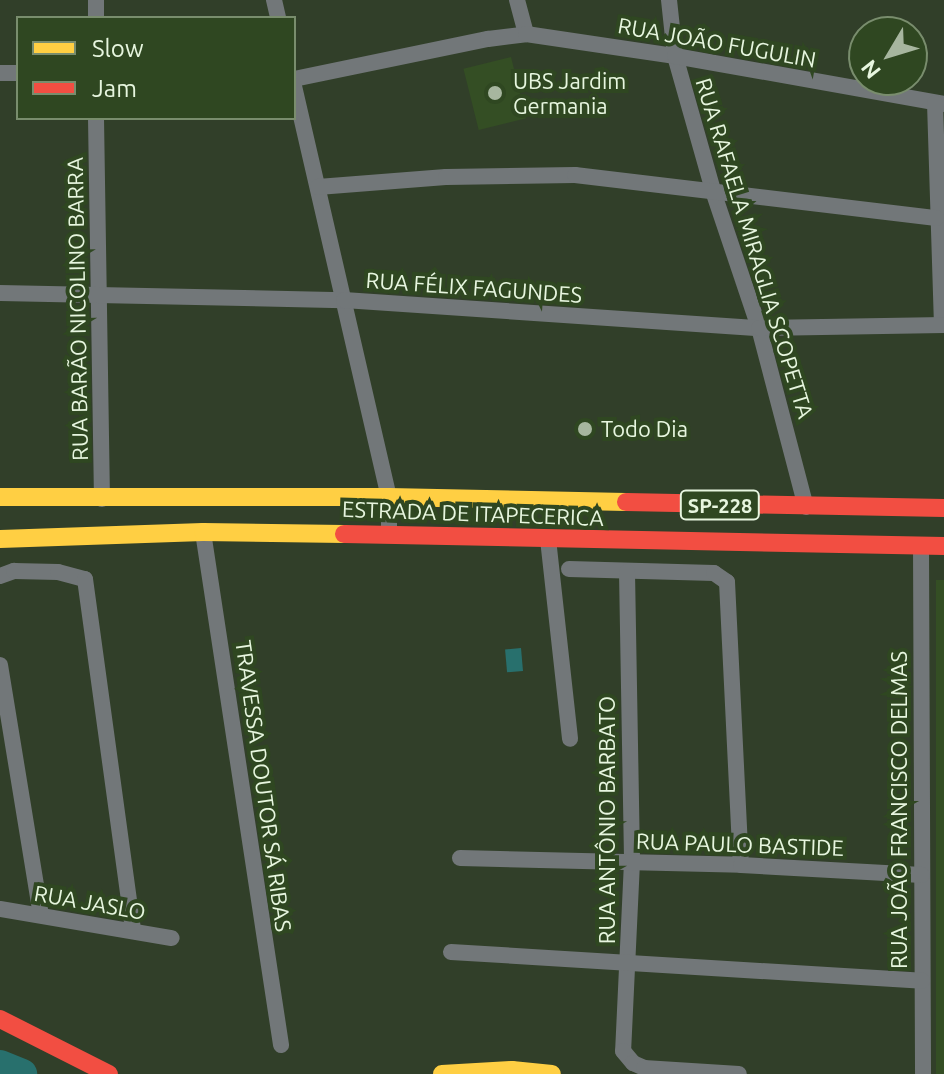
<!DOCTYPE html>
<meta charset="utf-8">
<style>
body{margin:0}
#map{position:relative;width:944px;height:1074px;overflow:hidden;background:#313f29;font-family:Ubuntu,sans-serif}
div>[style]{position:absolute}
.built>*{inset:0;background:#344e24;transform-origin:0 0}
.water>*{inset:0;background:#28706d;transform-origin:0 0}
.river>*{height:30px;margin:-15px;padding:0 15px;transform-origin:15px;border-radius:15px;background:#28706d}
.street>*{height:16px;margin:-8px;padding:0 8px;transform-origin:8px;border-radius:8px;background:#727779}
.slow>*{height:18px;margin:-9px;padding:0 9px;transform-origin:9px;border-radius:9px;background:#ffcf43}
.jam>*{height:18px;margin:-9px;padding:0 9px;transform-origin:9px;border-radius:9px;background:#f24e42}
.dots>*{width:22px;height:22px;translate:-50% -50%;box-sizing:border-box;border:4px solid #2f4721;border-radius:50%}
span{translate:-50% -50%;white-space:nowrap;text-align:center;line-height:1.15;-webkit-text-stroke:8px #2f4721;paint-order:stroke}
.shield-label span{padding:2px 6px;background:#2f4721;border:2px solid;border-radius:6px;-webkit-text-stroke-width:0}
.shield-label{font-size:20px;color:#e7f6df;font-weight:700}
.street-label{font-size:22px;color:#e7f6df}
.poi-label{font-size:22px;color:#e7f6df}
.left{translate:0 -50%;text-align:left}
.legend{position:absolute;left:16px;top:16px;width:280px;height:104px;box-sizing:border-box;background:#2f4721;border:2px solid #798d6d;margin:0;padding:10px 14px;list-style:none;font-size:24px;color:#e7f6df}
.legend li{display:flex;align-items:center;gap:16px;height:40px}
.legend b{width:40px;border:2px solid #798d6d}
.north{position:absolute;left:848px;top:16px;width:80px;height:80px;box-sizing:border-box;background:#2f4721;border:2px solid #798d6d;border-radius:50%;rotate:232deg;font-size:22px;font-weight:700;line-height:32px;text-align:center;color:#e7f6df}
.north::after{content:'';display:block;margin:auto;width:28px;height:36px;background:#a7b69f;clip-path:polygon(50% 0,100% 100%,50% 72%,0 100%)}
</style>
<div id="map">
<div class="built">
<i style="left:511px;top:57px;width:63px;height:49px;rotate:76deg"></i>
<i style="left:936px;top:580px;width:8px;height:494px"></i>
</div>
<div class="water">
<i style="left:521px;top:648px;width:23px;height:16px;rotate:85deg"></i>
</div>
<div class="river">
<i style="left:0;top:1065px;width:24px;rotate:22deg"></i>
</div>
<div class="street">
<i style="left:96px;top:0;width:18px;rotate:90deg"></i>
<i style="left:274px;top:0;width:18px;rotate:77deg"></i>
<i style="left:517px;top:0;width:35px;rotate:75deg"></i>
<i style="left:669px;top:0;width:56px;rotate:83.9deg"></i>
<i style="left:675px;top:56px;width:143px;rotate:74.2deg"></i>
<i style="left:714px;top:194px;width:141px;rotate:71.4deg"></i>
<i style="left:759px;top:328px;width:185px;rotate:75.3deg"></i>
<i style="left:0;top:73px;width:18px"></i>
<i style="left:294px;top:79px;width:198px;rotate:-11.7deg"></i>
<i style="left:488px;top:39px;width:38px;rotate:-7deg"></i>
<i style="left:526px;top:34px;width:151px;rotate:8.4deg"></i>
<i style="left:675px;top:56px;width:273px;rotate:10.1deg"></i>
<i style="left:294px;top:86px;width:422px;rotate:77deg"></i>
<i style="left:389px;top:497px;width:37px;rotate:90deg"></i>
<i style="left:935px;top:103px;width:222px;rotate:88.2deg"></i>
<i style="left:96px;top:118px;width:381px;rotate:89.1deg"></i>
<i style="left:318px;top:187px;width:128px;rotate:-4.5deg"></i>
<i style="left:446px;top:177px;width:129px;rotate:-0.9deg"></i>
<i style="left:575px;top:175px;width:364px;rotate:6.8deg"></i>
<i style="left:0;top:293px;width:344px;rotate:1.2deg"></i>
<i style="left:344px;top:300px;width:416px;rotate:3.9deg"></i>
<i style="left:759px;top:328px;width:185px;rotate:-0.9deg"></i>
<i style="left:203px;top:532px;width:519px;rotate:81.35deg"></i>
<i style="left:548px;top:539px;width:201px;rotate:83.7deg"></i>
<i style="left:921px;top:545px;width:529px;rotate:89.78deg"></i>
<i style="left:569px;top:569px;width:145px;rotate:1.6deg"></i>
<i style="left:714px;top:573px;width:16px;rotate:35deg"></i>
<i style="left:727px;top:582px;width:283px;rotate:87.2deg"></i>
<i style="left:627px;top:572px;width:290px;rotate:89deg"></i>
<i style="left:632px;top:862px;width:189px;rotate:92.7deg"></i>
<i style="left:623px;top:1051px;width:16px;rotate:50deg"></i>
<i style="left:633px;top:1063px;width:12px;rotate:24deg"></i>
<i style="left:644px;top:1068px;width:95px;rotate:3.6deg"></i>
<i style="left:0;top:576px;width:15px;rotate:-20deg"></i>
<i style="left:14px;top:571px;width:44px;rotate:1.3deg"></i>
<i style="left:58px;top:572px;width:28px;rotate:15deg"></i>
<i style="left:85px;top:579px;width:355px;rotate:82.2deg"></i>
<i style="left:0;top:665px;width:253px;rotate:80.7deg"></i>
<i style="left:460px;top:858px;width:281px;rotate:1.4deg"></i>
<i style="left:741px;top:865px;width:181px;rotate:3.2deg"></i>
<i style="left:0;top:909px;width:174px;rotate:9.6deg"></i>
<i style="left:451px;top:952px;width:472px;rotate:3.5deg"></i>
</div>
<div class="slow">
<i style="left:0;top:497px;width:389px"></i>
<i style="left:389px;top:497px;width:237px;rotate:1.2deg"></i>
<i style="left:0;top:539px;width:203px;rotate:-2deg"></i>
<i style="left:203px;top:532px;width:141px;rotate:0.8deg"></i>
<i style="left:442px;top:1074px;width:70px;rotate:-3.3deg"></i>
<i style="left:512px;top:1070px;width:40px;rotate:5.7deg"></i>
</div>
<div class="jam">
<i style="left:626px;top:502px;width:318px;rotate:1.1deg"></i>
<i style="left:344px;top:534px;width:600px;rotate:1.15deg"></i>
<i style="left:0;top:1019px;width:122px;rotate:26.8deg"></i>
</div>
<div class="dots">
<i style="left:495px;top:93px;background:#a7b69f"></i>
<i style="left:585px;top:429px;background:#a7b69f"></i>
</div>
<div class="shield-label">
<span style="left:720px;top:505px">SP-228</span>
</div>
<div class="street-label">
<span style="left:717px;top:42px;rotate:10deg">RUA JOÃO FUGULIN</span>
<span style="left:755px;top:248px;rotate:73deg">RUA RAFAELA MIRAGLIA SCOPETTA</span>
<span style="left:474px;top:287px;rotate:4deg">RUA FÉLIX FAGUNDES</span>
<span style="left:77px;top:309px;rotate:-91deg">RUA BARÃO NICOLINO BARRA</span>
<span style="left:473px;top:513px;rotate:2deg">ESTRADA DE ITAPECERICA</span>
<span style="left:264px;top:786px;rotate:82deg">TRAVESSA DOUTOR SÁ RIBAS</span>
<span style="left:899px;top:810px;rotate:-90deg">RUA JOÃO FRANCISCO DELMAS</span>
<span style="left:607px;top:820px;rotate:-90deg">RUA ANTÔNIO BARBATO</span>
<span style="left:740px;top:844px;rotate:2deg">RUA PAULO BASTIDE</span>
<span style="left:90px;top:902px;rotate:10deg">RUA JASLO</span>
</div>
<div class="poi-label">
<span class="left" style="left:513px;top:93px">UBS Jardim<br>Germania</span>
<span class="left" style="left:601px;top:429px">Todo Dia</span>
</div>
<ul class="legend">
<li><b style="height:10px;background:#ffcf43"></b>Slow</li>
<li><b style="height:10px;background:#f24e42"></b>Jam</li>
</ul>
<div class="north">N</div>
</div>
